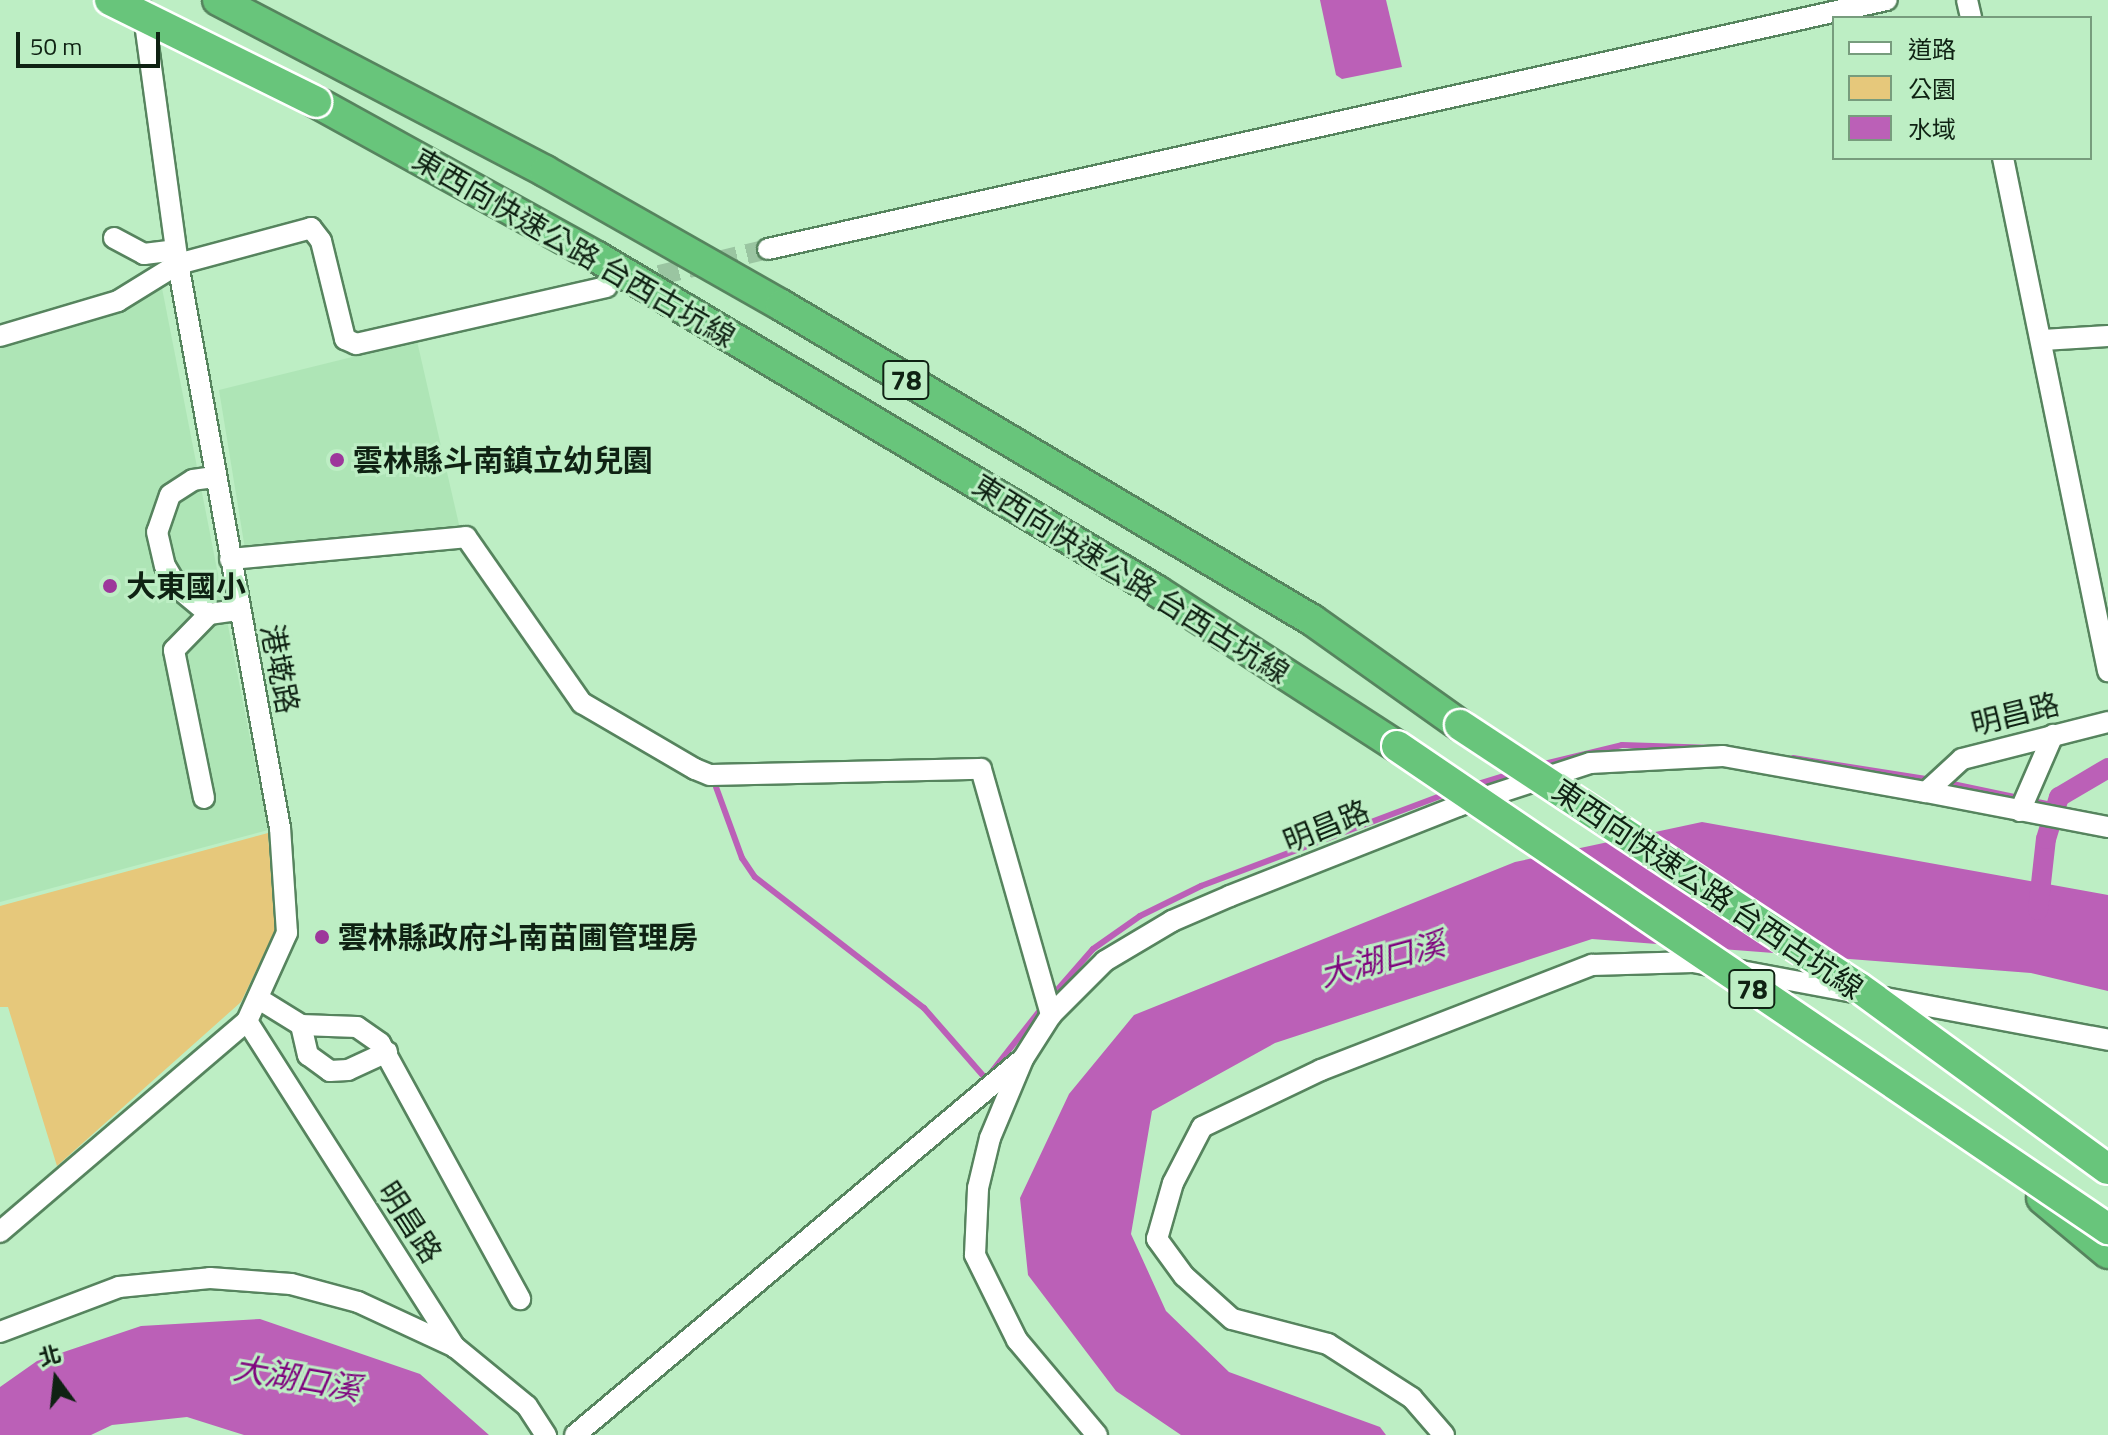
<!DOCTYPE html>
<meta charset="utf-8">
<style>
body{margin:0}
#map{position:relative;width:2108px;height:1435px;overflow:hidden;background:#bdeec4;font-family:"Titillium Web","Noto Sans TC",sans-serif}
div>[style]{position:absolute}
.built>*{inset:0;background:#aee5b6}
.green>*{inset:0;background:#e6c87b}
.water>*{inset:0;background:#bb60b7}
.stream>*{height:6px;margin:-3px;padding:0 3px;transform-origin:3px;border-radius:3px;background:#bb60b7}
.canal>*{height:20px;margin:-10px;padding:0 10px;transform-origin:10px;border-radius:10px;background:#bb60b7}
.minor-tunnel>*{height:20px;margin-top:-10px;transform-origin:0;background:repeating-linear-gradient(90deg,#9ac5a1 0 20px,transparent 0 30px)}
.roads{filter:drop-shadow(2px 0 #56845e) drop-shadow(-2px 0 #56845e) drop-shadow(0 2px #56845e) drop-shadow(0 -2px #56845e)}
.minor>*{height:20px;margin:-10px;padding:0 10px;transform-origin:10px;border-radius:10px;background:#fff}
.highway>*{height:30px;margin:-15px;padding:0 15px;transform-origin:15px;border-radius:15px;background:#68c57b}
.bridges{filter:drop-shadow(2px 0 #fff) drop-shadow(-2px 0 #fff) drop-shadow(0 2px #fff) drop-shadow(0 -2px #fff)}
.highway-bridge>*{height:30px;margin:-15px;padding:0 15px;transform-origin:15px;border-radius:15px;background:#68c57b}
.dots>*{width:22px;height:22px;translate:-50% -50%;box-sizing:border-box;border:4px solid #bdeec4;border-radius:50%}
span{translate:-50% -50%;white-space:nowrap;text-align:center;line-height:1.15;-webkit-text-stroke:6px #bdeec4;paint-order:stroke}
.shield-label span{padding:2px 6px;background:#bdeec4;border:2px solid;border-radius:6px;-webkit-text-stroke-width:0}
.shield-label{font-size:28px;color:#0f2213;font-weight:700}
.street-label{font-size:30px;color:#0f2213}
.poi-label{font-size:30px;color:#0f2213;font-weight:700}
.left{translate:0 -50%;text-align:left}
.water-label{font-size:32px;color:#7f047e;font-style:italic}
.legend{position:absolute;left:1832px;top:16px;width:260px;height:144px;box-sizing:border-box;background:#bdeec4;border:2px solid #779c7d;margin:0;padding:10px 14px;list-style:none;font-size:24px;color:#0f2213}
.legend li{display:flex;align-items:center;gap:16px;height:40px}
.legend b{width:40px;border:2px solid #779c7d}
.north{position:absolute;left:16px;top:1339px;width:80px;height:80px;-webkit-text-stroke:6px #bdeec4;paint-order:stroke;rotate:345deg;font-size:22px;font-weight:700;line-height:32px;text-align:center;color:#0f2213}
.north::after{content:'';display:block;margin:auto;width:28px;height:36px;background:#0f2213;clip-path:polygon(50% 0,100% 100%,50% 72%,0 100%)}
.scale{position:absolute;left:16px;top:32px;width:144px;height:36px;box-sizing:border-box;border:4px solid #0f2213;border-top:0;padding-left:10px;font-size:24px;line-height:28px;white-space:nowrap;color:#0f2213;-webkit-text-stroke:6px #bdeec4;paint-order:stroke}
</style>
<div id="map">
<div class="built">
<i style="clip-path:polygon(161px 283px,268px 830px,0 902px,0 342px)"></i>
<i style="clip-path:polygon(417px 341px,460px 529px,245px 549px,219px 390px)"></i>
</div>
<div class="green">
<i style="clip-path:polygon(268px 833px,275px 931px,241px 1002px,57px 1166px,8px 1007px,0 1007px,0 906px)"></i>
</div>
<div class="water">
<i style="clip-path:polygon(1320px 0,1386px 0,1402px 67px,1342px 79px,1336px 75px)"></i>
<i style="clip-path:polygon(1702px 822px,2108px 895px,2108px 991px,2031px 973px,1592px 939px,1275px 1043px,1152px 1111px,1131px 1234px,1166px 1311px,1229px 1372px,1380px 1427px,1386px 1435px,1181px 1435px,1116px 1391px,1028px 1275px,1020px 1198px,1069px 1094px,1134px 1015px,1515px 862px)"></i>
<i style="clip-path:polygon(260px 1319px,420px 1374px,489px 1435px,244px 1435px,187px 1417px,112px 1425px,91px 1435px,0 1435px,0 1387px,37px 1361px,141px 1326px)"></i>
</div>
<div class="stream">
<i style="left:1793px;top:758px;width:141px;rotate:9deg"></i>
<i style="left:1540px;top:765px;width:84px;rotate:-13.7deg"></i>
<i style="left:1622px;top:745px;width:92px;rotate:1.9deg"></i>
<i style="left:1943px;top:782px;width:116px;rotate:11.9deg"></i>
<i style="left:1471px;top:786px;width:45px;rotate:-16.8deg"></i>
<i style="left:716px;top:787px;width:76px;rotate:69.9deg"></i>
<i style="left:742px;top:858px;width:23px;rotate:56deg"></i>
<i style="left:755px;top:877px;width:214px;rotate:37.8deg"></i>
<i style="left:924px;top:1008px;width:94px;rotate:48.9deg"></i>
<i style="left:986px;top:1079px;width:95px;rotate:-51.8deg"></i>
<i style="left:1052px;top:996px;width:62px;rotate:-48.9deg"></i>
<i style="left:1093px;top:949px;width:57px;rotate:-35.1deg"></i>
<i style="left:1140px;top:916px;width:68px;rotate:-26.2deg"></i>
<i style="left:1201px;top:886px;width:265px;rotate:-20.6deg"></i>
</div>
<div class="canal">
<i style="left:2038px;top:910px;width:71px;rotate:-83.6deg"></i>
<i style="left:2046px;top:839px;width:44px;rotate:-72.8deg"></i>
<i style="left:2059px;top:797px;width:57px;rotate:-30.6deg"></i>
</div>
<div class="minor-tunnel">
<i style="left:630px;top:282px;width:142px;rotate:-13.4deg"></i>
</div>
<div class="roads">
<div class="minor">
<i style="left:1967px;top:0;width:18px;rotate:77deg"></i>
<i style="left:2003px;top:158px;width:524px;rotate:78.43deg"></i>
<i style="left:114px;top:238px;width:34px;rotate:28deg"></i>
<i style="left:144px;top:254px;width:31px;rotate:-7deg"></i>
<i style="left:768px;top:249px;width:1146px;rotate:-12.55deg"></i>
<i style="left:0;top:336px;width:123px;rotate:-16.5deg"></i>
<i style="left:118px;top:301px;width:70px;rotate:-31.7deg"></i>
<i style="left:178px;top:264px;width:138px;rotate:-15.1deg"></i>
<i style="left:311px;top:228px;width:16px;rotate:52deg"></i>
<i style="left:321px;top:241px;width:101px;rotate:76.2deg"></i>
<i style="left:345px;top:339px;width:12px;rotate:24deg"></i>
<i style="left:356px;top:344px;width:257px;rotate:-12.8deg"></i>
<i style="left:2043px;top:340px;width:65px;rotate:-3.5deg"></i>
<i style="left:214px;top:477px;width:21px;rotate:172deg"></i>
<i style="left:193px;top:480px;width:27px;rotate:147deg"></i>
<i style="left:170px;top:495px;width:39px;rotate:109deg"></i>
<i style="left:157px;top:532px;width:35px;rotate:77deg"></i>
<i style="left:165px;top:566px;width:26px;rotate:59deg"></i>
<i style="left:178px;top:588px;width:40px;rotate:40deg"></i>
<i style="left:209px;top:614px;width:30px;rotate:-8deg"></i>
<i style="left:230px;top:559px;width:237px;rotate:-5.3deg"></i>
<i style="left:466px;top:537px;width:203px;rotate:55.1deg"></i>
<i style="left:582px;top:703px;width:131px;rotate:30.3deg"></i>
<i style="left:695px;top:769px;width:16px;rotate:22deg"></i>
<i style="left:710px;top:775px;width:271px;rotate:-1.3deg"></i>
<i style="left:981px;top:769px;width:256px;rotate:74.1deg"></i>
<i style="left:1926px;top:792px;width:185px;rotate:10.9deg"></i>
<i style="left:204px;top:798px;width:151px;rotate:-101.5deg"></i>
<i style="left:174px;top:650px;width:50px;rotate:-45.8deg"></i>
<i style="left:2020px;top:811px;width:83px;rotate:-66.5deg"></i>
<i style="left:259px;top:999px;width:49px;rotate:31.8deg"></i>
<i style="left:301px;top:1025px;width:56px;rotate:2deg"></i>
<i style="left:357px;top:1027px;width:28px;rotate:35deg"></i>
<i style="left:380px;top:1043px;width:292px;rotate:61.3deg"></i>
<i style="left:247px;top:1021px;width:387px;rotate:57.5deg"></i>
<i style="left:455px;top:1347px;width:93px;rotate:39.3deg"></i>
<i style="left:527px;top:1406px;width:35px;rotate:57deg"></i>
<i style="left:301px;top:1025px;width:31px;rotate:77deg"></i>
<i style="left:308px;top:1055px;width:27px;rotate:36deg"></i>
<i style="left:330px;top:1071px;width:18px;rotate:-3deg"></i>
<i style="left:348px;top:1070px;width:43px;rotate:-24.8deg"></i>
<i style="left:0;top:1232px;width:325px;rotate:-40.5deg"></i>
<i style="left:247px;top:1021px;width:97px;rotate:-65.6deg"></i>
<i style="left:287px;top:933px;width:105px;rotate:-93.8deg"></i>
<i style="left:280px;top:828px;width:573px;rotate:-100.25deg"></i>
<i style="left:178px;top:264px;width:256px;rotate:-97.8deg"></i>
<i style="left:0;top:1332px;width:127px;rotate:-20.7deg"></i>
<i style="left:119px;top:1287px;width:91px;rotate:-5.6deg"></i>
<i style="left:210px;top:1278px;width:81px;rotate:4.2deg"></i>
<i style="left:291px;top:1284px;width:69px;rotate:15deg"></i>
<i style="left:358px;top:1302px;width:107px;rotate:24.9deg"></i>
<i style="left:575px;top:1435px;width:580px;rotate:-40.03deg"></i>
<i style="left:1097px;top:1435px;width:124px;rotate:-130.1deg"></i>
<i style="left:1017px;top:1340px;width:95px;rotate:-116.3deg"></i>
<i style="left:975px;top:1255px;width:67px;rotate:-87.4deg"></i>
<i style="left:978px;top:1188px;width:51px;rotate:-76.5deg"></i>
<i style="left:990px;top:1138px;width:86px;rotate:-67.3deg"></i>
<i style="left:1023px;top:1059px;width:52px;rotate:-57.5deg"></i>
<i style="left:1051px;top:1015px;width:76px;rotate:-45deg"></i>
<i style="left:1105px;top:961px;width:78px;rotate:-30.8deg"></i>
<i style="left:1172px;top:921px;width:63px;rotate:-23.3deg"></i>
<i style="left:1230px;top:896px;width:245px;rotate:-21.5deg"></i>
<i style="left:1458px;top:806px;width:139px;rotate:-18deg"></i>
<i style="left:1590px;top:763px;width:133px;rotate:-3deg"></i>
<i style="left:1723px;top:756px;width:206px;rotate:10.1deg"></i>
<i style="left:1926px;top:792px;width:49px;rotate:-42.5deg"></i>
<i style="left:1962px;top:759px;width:151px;rotate:-14.2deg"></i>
<i style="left:1444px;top:1435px;width:49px;rotate:-130.9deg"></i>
<i style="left:1412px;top:1398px;width:100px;rotate:-147.3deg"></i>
<i style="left:1328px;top:1344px;width:99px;rotate:-165.4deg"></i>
<i style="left:1232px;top:1319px;width:64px;rotate:-138.1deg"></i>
<i style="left:1184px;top:1276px;width:46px;rotate:-126.1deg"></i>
<i style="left:1157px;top:1239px;width:58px;rotate:-74.1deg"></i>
<i style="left:1173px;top:1183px;width:63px;rotate:-62.6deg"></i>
<i style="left:1202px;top:1127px;width:132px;rotate:-25.6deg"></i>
<i style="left:1321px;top:1070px;width:291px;rotate:-21.2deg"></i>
<i style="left:1592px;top:965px;width:101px;rotate:-1.7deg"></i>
<i style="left:1693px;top:962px;width:422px;rotate:10.6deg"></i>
</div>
<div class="highway">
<i style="left:218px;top:0;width:369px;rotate:27.6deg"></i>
<i style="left:545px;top:171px;width:271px;rotate:29.6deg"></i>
<i style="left:781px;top:305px;width:617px;rotate:30.68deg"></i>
<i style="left:1312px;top:620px;width:181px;rotate:35.4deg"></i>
<i style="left:316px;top:102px;width:321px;rotate:28.9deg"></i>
<i style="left:597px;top:257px;width:652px;rotate:30.81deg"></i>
<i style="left:1157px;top:591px;width:286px;rotate:32.9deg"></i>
<i style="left:2042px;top:1198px;width:86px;rotate:39.8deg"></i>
</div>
</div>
<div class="bridges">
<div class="highway-bridge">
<i style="left:110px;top:0;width:230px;rotate:26.3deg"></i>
<i style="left:1460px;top:725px;width:476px;rotate:33.4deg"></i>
<i style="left:1858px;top:987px;width:309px;rotate:36.1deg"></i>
<i style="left:1397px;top:746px;width:860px;rotate:34.19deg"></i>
</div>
</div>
<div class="dots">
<i style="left:337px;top:460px;background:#9d379b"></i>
<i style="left:110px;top:586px;background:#9d379b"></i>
<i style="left:322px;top:937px;background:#9d379b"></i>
</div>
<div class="shield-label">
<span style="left:906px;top:380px">78</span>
<span style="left:1752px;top:989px">78</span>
</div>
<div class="street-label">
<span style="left:574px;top:248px;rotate:30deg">東西向快速公路 台西古坑線</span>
<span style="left:1131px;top:579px;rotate:32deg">東西向快速公路 台西古坑線</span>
<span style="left:280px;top:669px;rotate:79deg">港墘路</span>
<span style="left:2015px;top:714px;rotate:-14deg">明昌路</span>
<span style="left:1326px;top:826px;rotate:-22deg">明昌路</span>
<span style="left:1708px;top:889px;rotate:34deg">東西向快速公路 台西古坑線</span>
<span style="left:410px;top:1222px;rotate:57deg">明昌路</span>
</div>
<div class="poi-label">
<span class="left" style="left:353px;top:460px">雲林縣斗南鎮立幼兒園</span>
<span class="left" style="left:126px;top:586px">大東國小</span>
<span class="left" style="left:338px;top:937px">雲林縣政府斗南苗圃管理房</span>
</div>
<div class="water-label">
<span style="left:1382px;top:959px;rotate:-15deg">大湖口溪</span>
<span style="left:297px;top:1378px;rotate:10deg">大湖口溪</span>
</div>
<ul class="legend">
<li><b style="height:10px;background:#fff"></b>道路</li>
<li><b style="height:22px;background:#e6c87b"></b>公園</li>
<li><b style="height:22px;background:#bb60b7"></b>水域</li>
</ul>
<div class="north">北</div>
<div class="scale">50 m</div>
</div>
